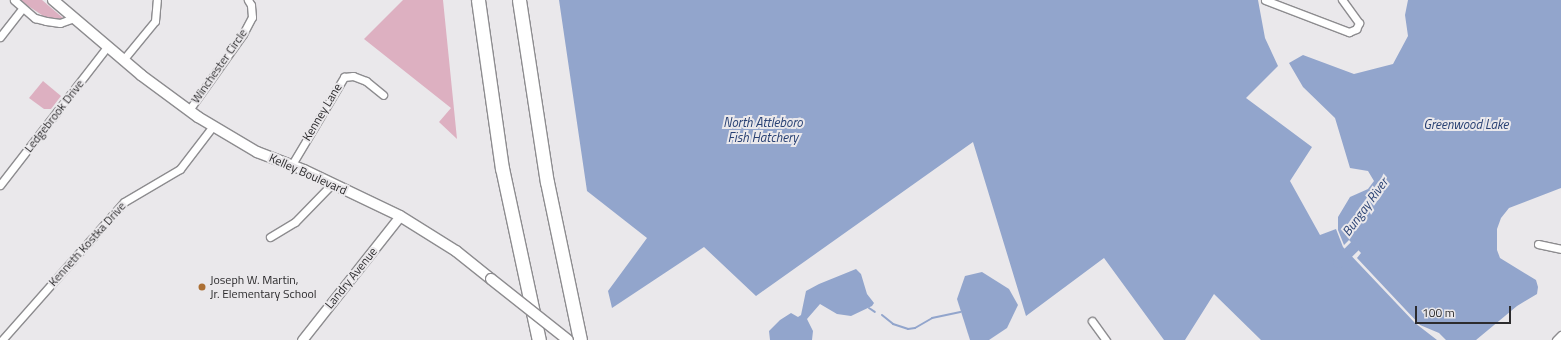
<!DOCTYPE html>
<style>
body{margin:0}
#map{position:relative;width:1561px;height:340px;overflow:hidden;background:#eae8eb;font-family:"Titillium Web",sans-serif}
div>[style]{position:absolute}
.green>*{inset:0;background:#ddb0c1}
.water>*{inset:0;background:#92a5cc}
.stream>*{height:2px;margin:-1px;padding:0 1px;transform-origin:1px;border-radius:1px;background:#92a5cc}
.river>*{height:11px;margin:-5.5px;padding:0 5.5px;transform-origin:5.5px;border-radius:5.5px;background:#92a5cc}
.roads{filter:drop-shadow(1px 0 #8d8c8f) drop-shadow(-1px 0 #8d8c8f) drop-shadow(0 1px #8d8c8f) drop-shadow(0 -1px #8d8c8f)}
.minor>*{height:7px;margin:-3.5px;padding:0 3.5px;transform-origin:3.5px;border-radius:3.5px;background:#fff}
.tertiary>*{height:9px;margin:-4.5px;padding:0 4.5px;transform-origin:4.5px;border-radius:4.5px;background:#fff}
.secondary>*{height:10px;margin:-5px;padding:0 5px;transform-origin:5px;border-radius:5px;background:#fff}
.motorway>*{height:13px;margin:-6.5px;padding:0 6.5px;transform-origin:6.5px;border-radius:6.5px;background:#fff}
.bridges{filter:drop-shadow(1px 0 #8d8c8f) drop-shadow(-1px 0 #8d8c8f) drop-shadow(0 1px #8d8c8f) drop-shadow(0 -1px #8d8c8f)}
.secondary-bridge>*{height:10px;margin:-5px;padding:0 5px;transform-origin:5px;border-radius:5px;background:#fff}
.dots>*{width:11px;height:11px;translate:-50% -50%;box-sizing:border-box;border:2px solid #eae8eb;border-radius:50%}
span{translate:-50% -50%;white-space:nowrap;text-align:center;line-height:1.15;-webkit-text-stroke:4px #eae8eb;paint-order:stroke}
.street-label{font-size:12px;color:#2c2b2d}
.poi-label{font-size:12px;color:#2c2b2d}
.left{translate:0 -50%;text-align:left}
.water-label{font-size:13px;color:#294173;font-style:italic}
.scale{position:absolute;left:1415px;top:306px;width:96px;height:18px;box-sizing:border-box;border:2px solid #2c2b2d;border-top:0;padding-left:5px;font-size:12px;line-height:14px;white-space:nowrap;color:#2c2b2d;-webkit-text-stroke:3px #eae8eb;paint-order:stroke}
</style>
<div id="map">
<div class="green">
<i style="clip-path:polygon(19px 0,42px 0,63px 18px,59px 20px,48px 19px)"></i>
<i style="clip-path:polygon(403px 0,443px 0,457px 139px,439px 122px,451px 108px,364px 39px)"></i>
<i style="clip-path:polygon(43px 81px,61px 96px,51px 109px,44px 109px,29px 98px)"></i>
</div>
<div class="water">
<i style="clip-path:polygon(559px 0,1258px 0,1265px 38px,1278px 66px,1246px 98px,1312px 147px,1290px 181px,1320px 235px,1336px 229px,1343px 247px,1415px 323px,1437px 340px,1261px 340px,1214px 294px,1185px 340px,1164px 340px,1104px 258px,1026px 316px,973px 142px,756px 296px,704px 247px,612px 308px,608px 291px,647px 238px,587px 191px)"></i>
<i style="clip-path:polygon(1408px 0,1561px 0,1561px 188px,1509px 208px,1501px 218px,1497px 229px,1497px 250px,1500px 258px,1536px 280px,1538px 287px,1537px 294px,1517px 306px,1476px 340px,1446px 340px,1439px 333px,1420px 325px,1357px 258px,1361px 253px,1349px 240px,1344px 245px,1338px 230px,1338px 217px,1350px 197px,1368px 189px,1374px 181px,1368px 171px,1350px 168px,1335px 118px,1303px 87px,1289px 63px,1303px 55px,1354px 74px,1393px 64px,1408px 36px,1405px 15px)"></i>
<i style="clip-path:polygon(856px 269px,861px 274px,867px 294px,874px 303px,872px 306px,851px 316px,837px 314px,820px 304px,807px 319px,813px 331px,812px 340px,770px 340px,769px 331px,780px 320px,791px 313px,798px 317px,801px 315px,806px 291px,819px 284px)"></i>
<i style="clip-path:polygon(982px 272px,1009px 289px,1018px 305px,1007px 328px,989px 340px,970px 340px,957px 299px,965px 276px)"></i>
</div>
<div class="stream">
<i style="left:869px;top:308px;width:7px;rotate:34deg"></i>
<i style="left:882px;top:315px;width:14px;rotate:39deg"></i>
<i style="left:893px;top:324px;width:16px;rotate:18deg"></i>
<i style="left:908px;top:329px;width:7px;rotate:-8deg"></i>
<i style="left:915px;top:328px;width:20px;rotate:-30deg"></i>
<i style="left:932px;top:318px;width:29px;rotate:-12deg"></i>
</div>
<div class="river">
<i style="left:1338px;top:262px;width:23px;rotate:-45deg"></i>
</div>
<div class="roads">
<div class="minor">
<i style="left:14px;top:0;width:28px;rotate:41deg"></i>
<i style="left:35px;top:18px;width:11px;rotate:15deg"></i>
<i style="left:46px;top:21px;width:14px;rotate:8deg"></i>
<i style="left:60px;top:23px;width:15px;rotate:-20deg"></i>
<i style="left:1265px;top:0;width:90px;rotate:20.9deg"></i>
<i style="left:1349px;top:32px;width:8px;rotate:-23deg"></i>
<i style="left:1356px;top:29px;width:7px;rotate:-63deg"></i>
<i style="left:1359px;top:23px;width:29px;rotate:-126deg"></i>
<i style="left:0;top:37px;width:36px;rotate:-52deg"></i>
<i style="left:123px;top:60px;width:50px;rotate:-50.6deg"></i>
<i style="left:155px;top:21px;width:21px;rotate:-85deg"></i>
<i style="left:189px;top:110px;width:93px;rotate:-54.6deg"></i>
<i style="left:243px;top:34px;width:19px;rotate:-62deg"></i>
<i style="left:252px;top:17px;width:12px;rotate:-95deg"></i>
<i style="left:251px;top:5px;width:6px;rotate:-121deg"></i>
<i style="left:291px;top:166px;width:104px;rotate:-59.2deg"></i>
<i style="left:344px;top:77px;width:9px;rotate:-6deg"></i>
<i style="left:353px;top:76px;width:14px;rotate:21deg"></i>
<i style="left:366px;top:81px;width:22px;rotate:39deg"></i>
<i style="left:0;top:185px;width:175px;rotate:-52.2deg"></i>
<i style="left:270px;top:237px;width:29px;rotate:-31deg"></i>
<i style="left:295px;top:222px;width:53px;rotate:-45.8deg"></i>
<i style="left:1538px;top:244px;width:24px;rotate:12deg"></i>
<i style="left:1092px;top:321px;width:24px;rotate:54deg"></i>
<i style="left:2px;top:340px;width:184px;rotate:-48.5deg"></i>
<i style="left:124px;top:202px;width:65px;rotate:-30.5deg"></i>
<i style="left:180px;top:169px;width:54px;rotate:-52.5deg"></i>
<i style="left:1556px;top:340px;width:7px;rotate:-45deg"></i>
</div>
<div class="tertiary">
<i style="left:302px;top:340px;width:158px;rotate:-51.7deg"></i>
</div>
<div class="secondary">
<i style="left:53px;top:0;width:116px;rotate:40.4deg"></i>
<i style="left:141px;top:75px;width:71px;rotate:36.4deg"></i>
<i style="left:198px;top:117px;width:69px;rotate:30.7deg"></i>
<i style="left:257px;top:152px;width:50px;rotate:21deg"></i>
<i style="left:304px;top:170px;width:106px;rotate:25.6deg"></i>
<i style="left:400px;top:216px;width:66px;rotate:32deg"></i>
<i style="left:456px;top:251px;width:45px;rotate:38.7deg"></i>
</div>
<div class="motorway">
<i style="left:478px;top:0;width:170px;rotate:81.9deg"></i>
<i style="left:502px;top:168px;width:176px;rotate:77.9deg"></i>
<i style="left:519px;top:0;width:184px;rotate:81.3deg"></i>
<i style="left:547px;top:182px;width:161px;rotate:78.2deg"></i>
</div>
</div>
<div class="bridges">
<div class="secondary-bridge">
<i style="left:491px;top:279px;width:98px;rotate:38.4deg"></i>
</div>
</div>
<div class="dots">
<i style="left:202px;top:287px;background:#ac6f34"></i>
</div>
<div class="street-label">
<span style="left:219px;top:66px;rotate:-55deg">Winchester Circle</span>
<span style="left:322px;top:112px;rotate:-59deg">Kenney Lane</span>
<span style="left:54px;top:116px;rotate:-52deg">Ledgebrook Drive</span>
<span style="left:308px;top:174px;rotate:24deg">Kelley Boulevard</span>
<span style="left:87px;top:244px;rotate:-48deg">Kenneth Kostka Drive</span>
<span style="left:351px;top:278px;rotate:-51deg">Landry Avenue</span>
</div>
<div class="poi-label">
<span class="left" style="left:210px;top:287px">Joseph W. Martin,<br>Jr. Elementary School</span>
</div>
<div class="water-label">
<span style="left:763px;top:130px">North Attleboro<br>Fish Hatchery</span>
<span style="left:1466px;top:124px">Greenwood Lake</span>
<span style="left:1365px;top:207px;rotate:-54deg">Bungay River</span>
</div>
<div class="scale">100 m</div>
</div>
